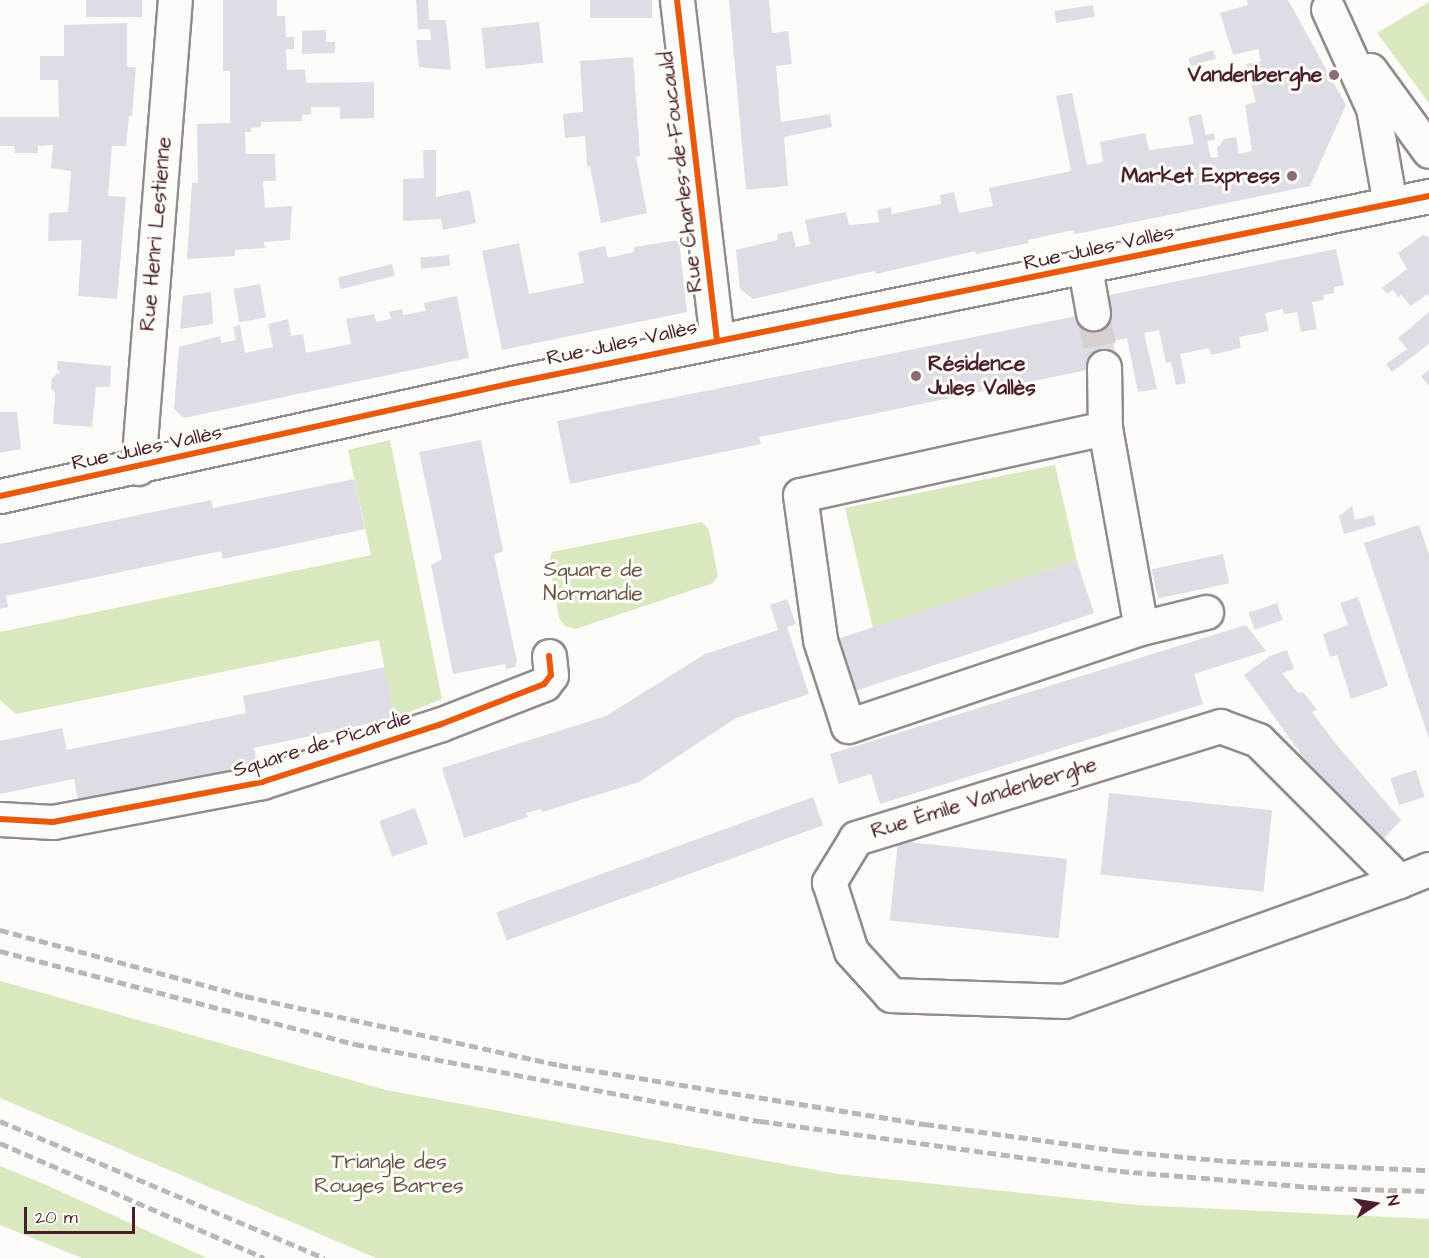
<!DOCTYPE html>
<meta charset="utf-8">
<style>
body{margin:0}
#map{position:relative;width:1429px;height:1258px;overflow:hidden;background:#fcfbf8;font-family:"Architects Daughter",sans-serif}
div>[style]{position:absolute}
.green>*{inset:0;background:#d9e8be}
.building>*{inset:0;background:#dedde5;transform-origin:0 0}
.minor-tunnel>*{height:33px;margin-top:-16.5px;transform-origin:0;background:repeating-linear-gradient(90deg,#d8cfcf 0 33px,transparent 0 49px)}
.roads{filter:drop-shadow(2px 0 #928a8b) drop-shadow(-2px 0 #928a8b) drop-shadow(0 2px #928a8b) drop-shadow(0 -2px #928a8b)}
.minor>*{height:33px;margin:-16.5px;padding:0 16.5px;transform-origin:16.5px;border-radius:16.5px;background:#fbfbf9}
.rail>*{height:4.5px;margin-top:-2.25px;transform-origin:0;background:repeating-linear-gradient(90deg,#bbb6b6 0 9px,transparent 0 13.5px)}
.cycleway>*{height:6px;margin:-3px;padding:0 3px;transform-origin:3px;border-radius:3px;background:#e8590c}
.dots>*{width:16px;height:16px;translate:-50% -50%;box-sizing:border-box;border:3px solid #fdfcf7;border-radius:50%}
span{translate:-50% -50%;white-space:nowrap;text-align:center;line-height:1.15;-webkit-text-stroke:6px #fdfcf7;paint-order:stroke}
.poi-label{font-size:21px;color:#4a1f2b;font-weight:700}
.right{translate:-100% -50%;text-align:right}
.left{translate:0 -50%;text-align:left}
.street-label{font-size:21px;color:#4a1f2b}
.park-label{font-size:21px;color:#6c5649}
.north{position:absolute;left:1345px;top:1174px;width:60px;height:60px;-webkit-text-stroke:4px #fdfcf7;paint-order:stroke;rotate:78deg;font-size:16px;font-weight:700;line-height:24px;text-align:center;color:#4a1f2b}
.north::after{content:'';display:block;margin:auto;width:21px;height:27px;background:#4a1f2b;clip-path:polygon(50% 0,100% 100%,50% 72%,0 100%)}
.scale{position:absolute;left:24px;top:1207px;width:111px;height:27px;box-sizing:border-box;border:3px solid #4a1f2b;border-top:0;padding-left:8px;font-size:18px;line-height:21px;white-space:nowrap;color:#4a1f2b;-webkit-text-stroke:4px #fdfcf7;paint-order:stroke}
</style>
<div id="map">
<div class="green">
<i style="clip-path:polygon(1429px 2px,1429px 103px,1377px 33px)"></i>
<i style="clip-path:polygon(390px 440px,442px 699px,395px 718px,379px 640px,16px 714px,0 700px,0 632px,371px 555px,348px 450px)"></i>
<i style="clip-path:polygon(1055px 465px,1077px 561px,873px 628px,845px 508px)"></i>
<i style="clip-path:polygon(702px 522px,709px 530px,718px 576px,713px 583px,575px 629px,565px 626px,559px 618px,549px 561px,552px 552px)"></i>
<i style="clip-path:polygon(0 981px,386px 1090px,838px 1174px,1138px 1205px,1429px 1219px,1429px 1258px,376px 1258px,0 1098px)"></i>
<i style="clip-path:polygon(0 1166px,44px 1184px,207px 1258px,82px 1258px,0 1225px)"></i>
</div>
<div class="building">
<i style="left:86px;top:0;width:56px;height:17px"></i>
<i style="clip-path:polygon(223px 0,277px 0,277px 16px,285px 16px,286px 37px,294px 37px,294px 49px,286px 49px,287px 70px,305px 69px,306px 83px,374px 82px,374px 118px,340px 119px,340px 107px,311px 107px,311px 114px,302px 115px,302px 121px,261px 122px,261px 127px,251px 128px,251px 132px,245px 132px,246px 154px,275px 154px,276px 181px,263px 181px,265px 208px,292px 206px,290px 240px,264px 242px,265px 248px,235px 250px,235px 256px,187px 259px,192px 183px,198px 183px,197px 124px,230px 123px,230px 71px,223px 71px)"></i>
<i style="clip-path:polygon(416px 0,428px 0,429px 20px,446px 20px,451px 70px,419px 67px,416px 40px,431px 40px,430px 29px,418px 29px)"></i>
<i style="left:590px;top:0;width:62px;height:18px"></i>
<i style="clip-path:polygon(729px 0,769px 0,772px 33px,788px 31px,792px 64px,776px 66px,781px 122px,830px 114px,832px 127px,784px 137px,788px 186px,746px 190px)"></i>
<i style="clip-path:polygon(1247px 0,1288px 0,1346px 105px,1310px 186px,1086px 232px,1074px 234px,1073px 230px,1028px 240px,1029px 243px,976px 254px,975px 251px,876px 274px,876px 271px,859px 274px,753px 299px,740px 289px,736px 250px,778px 240px,777px 234px,792px 231px,796px 247px,810px 244px,805px 220px,846px 212px,849px 225px,872px 223px,879px 222px,877px 210px,891px 207px,892px 214px,941px 204px,940px 195px,954px 192px,959px 213px,993px 206px,989px 188px,1071px 171px,1056px 96px,1072px 93px,1087px 165px,1103px 162px,1100px 142px,1145px 133px,1149px 150px,1194px 144px,1188px 117px,1201px 114px,1206px 135px,1214px 133px,1215px 140px,1207px 141px,1211px 158px,1218px 157px,1217px 148px,1224px 139px,1236px 137px,1239px 154px,1252px 151px,1245px 105px,1256px 102px,1246px 64px,1261px 61px,1258px 49px,1233px 55px,1220px 13px,1248px 5px)"></i>
<i style="left:1093px;top:5px;width:12px;height:39px;rotate:81deg"></i>
<i style="left:539px;top:22px;width:41px;height:58px;rotate:84deg"></i>
<i style="clip-path:polygon(127px 23px,127px 67px,136px 67px,132px 116px,129px 116px,126px 146px,112px 146px,108px 196px,126px 197px,117px 299px,78px 296px,82px 240px,48px 241px,49px 213px,68px 212px,71px 171px,51px 168px,53px 145px,38px 146px,38px 153px,15px 153px,14px 146px,0 146px,0 117px,59px 117px,58px 80px,40px 80px,40px 56px,64px 56px,64px 25px)"></i>
<i style="clip-path:polygon(326px 30px,326px 42px,335px 42px,335px 53px,302px 54px,302px 31px)"></i>
<i style="left:1213px;top:50px;width:9px;height:26px;rotate:72deg"></i>
<i style="clip-path:polygon(633px 57px,640px 156px,636px 157px,647px 213px,601px 223px,590px 166px,587px 167px,585px 136px,565px 138px,563px 114px,583px 112px,580px 61px)"></i>
<i style="clip-path:polygon(423px 150px,436px 150px,436px 197px,470px 190px,476px 223px,443px 230px,441px 219px,403px 221px,403px 179px,424px 178px)"></i>
<i style="clip-path:polygon(1423px 235px,1429px 237px,1429px 297px,1427px 294px,1411px 306px,1401px 295px,1398px 297px,1393px 290px,1387px 294px,1382px 288px,1407px 269px,1398px 253px)"></i>
<i style="clip-path:polygon(679px 240px,687px 312px,502px 350px,482px 251px,519px 243px,529px 294px,584px 283px,578px 252px,605px 246px,608px 258px,634px 252px,634px 247px)"></i>
<i style="clip-path:polygon(1336px 249px,1344px 285px,1334px 287px,1334px 293px,1323px 295px,1324px 300px,1312px 302px,1317px 329px,1301px 332px,1297px 312px,1284px 314px,1283px 309px,1265px 313px,1269px 331px,1239px 337px,1241px 348px,1211px 355px,1209px 348px,1180px 354px,1186px 383px,1176px 385px,1171px 362px,1166px 363px,1159px 330px,1144px 333px,1157px 389px,1138px 392px,1127px 338px,1113px 341px,1117px 364px,759px 437px,761px 444px,570px 484px,557px 421px,1107px 310px,1104px 296px)"></i>
<i style="left:449px;top:255px;width:11px;height:29px;rotate:85deg"></i>
<i style="left:392px;top:264px;width:12px;height:56px;rotate:76deg"></i>
<i style="left:260px;top:284px;width:34px;height:27px;rotate:80deg"></i>
<i style="clip-path:polygon(211px 292px,213px 324px,180px 329px,183px 296px)"></i>
<i style="clip-path:polygon(457px 296px,469px 358px,184px 418px,174px 409px,179px 347px,220px 336px,221px 343px,236px 340px,233px 327px,240px 325px,245px 353px,273px 347px,268px 324px,288px 319px,291px 336px,303px 334px,306px 353px,330px 348px,351px 344px,346px 319px,374px 314px,376px 322px,391px 319px,389px 312px,402px 309px,403px 315px,426px 311px,424px 303px)"></i>
<i style="clip-path:polygon(1429px 312px,1429px 344px,1392px 372px,1386px 364px,1407px 349px,1398px 338px)"></i>
<i style="clip-path:polygon(58px 361px,111px 366px,110px 387px,96px 387px,92px 427px,53px 424px,55px 393px,51px 388px,52px 378px,61px 371px,57px 371px)"></i>
<i style="clip-path:polygon(1429px 370px,1429px 386px,1421px 376px)"></i>
<i style="clip-path:polygon(0 412px,17px 412px,21px 449px,0 453px)"></i>
<i style="clip-path:polygon(481px 440px,503px 551px,494px 555px,517px 661px,515px 667px,506px 669px,505px 664px,453px 674px,431px 565px,442px 559px,419px 452px)"></i>
<i style="clip-path:polygon(354px 479px,365px 529px,223px 559px,221px 551px,6px 596px,8px 607px,0 609px,0 544px,211px 500px,213px 508px)"></i>
<i style="clip-path:polygon(1352px 506px,1355px 520px,1373px 515px,1376px 525px,1344px 534px,1339px 516px)"></i>
<i style="clip-path:polygon(1419px 525px,1429px 555px,1429px 739px,1364px 543px)"></i>
<i style="left:1223px;top:554px;width:30px;height:73px;rotate:78deg"></i>
<i style="left:1077px;top:561px;width:55px;height:259px;rotate:72deg"></i>
<i style="clip-path:polygon(1358px 597px,1388px 686px,1351px 699px,1337px 655px,1330px 657px,1323px 634px,1348px 625px,1340px 603px)"></i>
<i style="clip-path:polygon(787px 599px,796px 624px,787px 627px,809px 694px,736px 718px,639px 782px,542px 812px,541px 809px,526px 813px,528px 817px,464px 838px,442px 768px,606px 716px,705px 654px,778px 630px,770px 605px)"></i>
<i style="left:1277px;top:603px;width:18px;height:30px;rotate:71deg"></i>
<i style="clip-path:polygon(1246px 625px,1266px 651px,1194px 674px,1203px 704px,880px 804px,871px 774px,839px 784px,830px 754px)"></i>
<i style="clip-path:polygon(1287px 650px,1294px 669px,1282px 673px,1298px 693px,1303px 692px,1317px 710px,1312px 712px,1336px 744px,1401px 820px,1380px 843px,1324px 786px,1244px 675px,1270px 656px)"></i>
<i style="clip-path:polygon(385px 667px,395px 718px,254px 748px,257px 764px,78px 801px,74px 779px,0 794px,0 741px,62px 728px,67px 750px,246px 713px,243px 696px)"></i>
<i style="left:1416px;top:770px;width:28px;height:27px;rotate:72deg"></i>
<i style="left:1109px;top:793px;width:164px;height:82px;rotate:6deg"></i>
<i style="left:813px;top:797px;width:30px;height:337px;rotate:70deg"></i>
<i style="left:415px;top:808px;width:38px;height:38px;rotate:70deg"></i>
<i style="left:898px;top:841px;width:170px;height:80px;rotate:6deg"></i>
</div>
<div class="minor-tunnel">
<i style="left:1093px;top:313px;width:55px;rotate:78.5deg"></i>
</div>
<div class="roads">
<div class="minor">
<i style="left:677px;top:0;width:342px;rotate:83.3deg"></i>
<i style="left:1328px;top:9px;width:109px;rotate:65.6deg"></i>
<i style="left:1373px;top:108px;width:97px;rotate:80deg"></i>
<i style="left:1370px;top:70px;width:100px;rotate:53.9deg"></i>
<i style="left:1085px;top:268px;width:46px;rotate:79.9deg"></i>
<i style="left:1104px;top:367px;width:61px;rotate:89.1deg"></i>
<i style="left:1105px;top:428px;width:203px;rotate:79.8deg"></i>
<i style="left:1141px;top:628px;width:67px;rotate:-13.8deg"></i>
<i style="left:1105px;top:428px;width:312px;rotate:167.6deg"></i>
<i style="left:800px;top:495px;width:146px;rotate:82.1deg"></i>
<i style="left:820px;top:640px;width:90px;rotate:72deg"></i>
<i style="left:848px;top:726px;width:309px;rotate:-18.5deg"></i>
<i style="left:138px;top:468px;width:469px;rotate:-85.5deg"></i>
<i style="left:0;top:496px;width:525px;rotate:-12.42deg"></i>
<i style="left:513px;top:383px;width:935px;rotate:-11.54deg"></i>
<i style="left:0;top:819px;width:53px;rotate:3.2deg"></i>
<i style="left:53px;top:822px;width:213px;rotate:-10.8deg"></i>
<i style="left:262px;top:782px;width:186px;rotate:-17.9deg"></i>
<i style="left:439px;top:725px;width:113px;rotate:-21.3deg"></i>
<i style="left:544px;top:684px;width:11px;rotate:-52deg"></i>
<i style="left:551px;top:675px;width:19px;rotate:-96deg"></i>
<i style="left:1399px;top:881px;width:199px;rotate:-135deg"></i>
<i style="left:1258px;top:740px;width:40px;rotate:-159.8deg"></i>
<i style="left:1220px;top:726px;width:381px;rotate:162.9deg"></i>
<i style="left:856px;top:838px;width:52px;rotate:121.5deg"></i>
<i style="left:829px;top:882px;width:72px;rotate:72.3deg"></i>
<i style="left:851px;top:951px;width:59px;rotate:47.7deg"></i>
<i style="left:891px;top:995px;width:173px;rotate:2deg"></i>
<i style="left:1064px;top:1001px;width:356px;rotate:-19.7deg"></i>
<i style="left:1399px;top:881px;width:32px;rotate:-22deg"></i>
</div>
</div>
<div class="rail">
<i style="left:0;top:930px;width:254px;rotate:15.1deg"></i>
<i style="left:245px;top:996px;width:321px;rotate:12.4deg"></i>
<i style="left:559px;top:1065px;width:371px;rotate:9.2deg"></i>
<i style="left:925px;top:1124px;width:197px;rotate:7.9deg"></i>
<i style="left:1120px;top:1151px;width:107px;rotate:5.3deg"></i>
<i style="left:1227px;top:1161px;width:202px;rotate:2.6deg"></i>
<i style="left:0;top:951px;width:367px;rotate:14.7deg"></i>
<i style="left:355px;top:1044px;width:412px;rotate:10.8deg"></i>
<i style="left:760px;top:1121px;width:363px;rotate:7.9deg"></i>
<i style="left:1120px;top:1171px;width:202px;rotate:4.8deg"></i>
<i style="left:1321px;top:1188px;width:108px;rotate:1.6deg"></i>
<i style="left:0;top:1121px;width:352px;rotate:22.9deg"></i>
<i style="left:0;top:1143px;width:288px;rotate:23.5deg"></i>
</div>
<div class="cycleway">
<i style="left:677px;top:0;width:342px;rotate:83.3deg"></i>
<i style="left:0;top:496px;width:525px;rotate:-12.42deg"></i>
<i style="left:513px;top:383px;width:935px;rotate:-11.54deg"></i>
<i style="left:0;top:819px;width:53px;rotate:3.2deg"></i>
<i style="left:53px;top:822px;width:213px;rotate:-10.8deg"></i>
<i style="left:262px;top:782px;width:186px;rotate:-17.9deg"></i>
<i style="left:439px;top:725px;width:113px;rotate:-21.3deg"></i>
<i style="left:544px;top:684px;width:11px;rotate:-52deg"></i>
<i style="left:551px;top:675px;width:19px;rotate:-96deg"></i>
</div>
<div class="dots">
<i style="left:1334px;top:75px;background:#886c73"></i>
<i style="left:1292px;top:176px;background:#886c73"></i>
<i style="left:916px;top:376px;background:#886c73"></i>
</div>
<div class="poi-label">
<span class="right" style="left:1322px;top:75px">Vandenberghe</span>
<span class="right" style="left:1280px;top:176px">Market Express</span>
<span class="left" style="left:928px;top:376px">Résidence<br>Jules Vallès</span>
</div>
<div class="street-label">
<span style="left:681px;top:172px;rotate:-97deg">Rue Charles de Foucauld</span>
<span style="left:156px;top:234px;rotate:-85deg">Rue Henri Lestienne</span>
<span style="left:1099px;top:248px;rotate:-12deg">Rue Jules Vallès</span>
<span style="left:622px;top:343px;rotate:-12deg">Rue Jules Vallès</span>
<span style="left:147px;top:448px;rotate:-12deg">Rue Jules Vallès</span>
<span style="left:322px;top:744px;rotate:-17deg">Square de Picardie</span>
<span style="left:984px;top:798px;rotate:-17deg">Rue Émile Vandenberghe</span>
</div>
<div class="park-label">
<span style="left:593px;top:582px">Square de<br>Normandie</span>
<span style="left:389px;top:1174px">Triangle des<br>Rouges Barres</span>
</div>
<div class="north">N</div>
<div class="scale">20 m</div>
</div>
